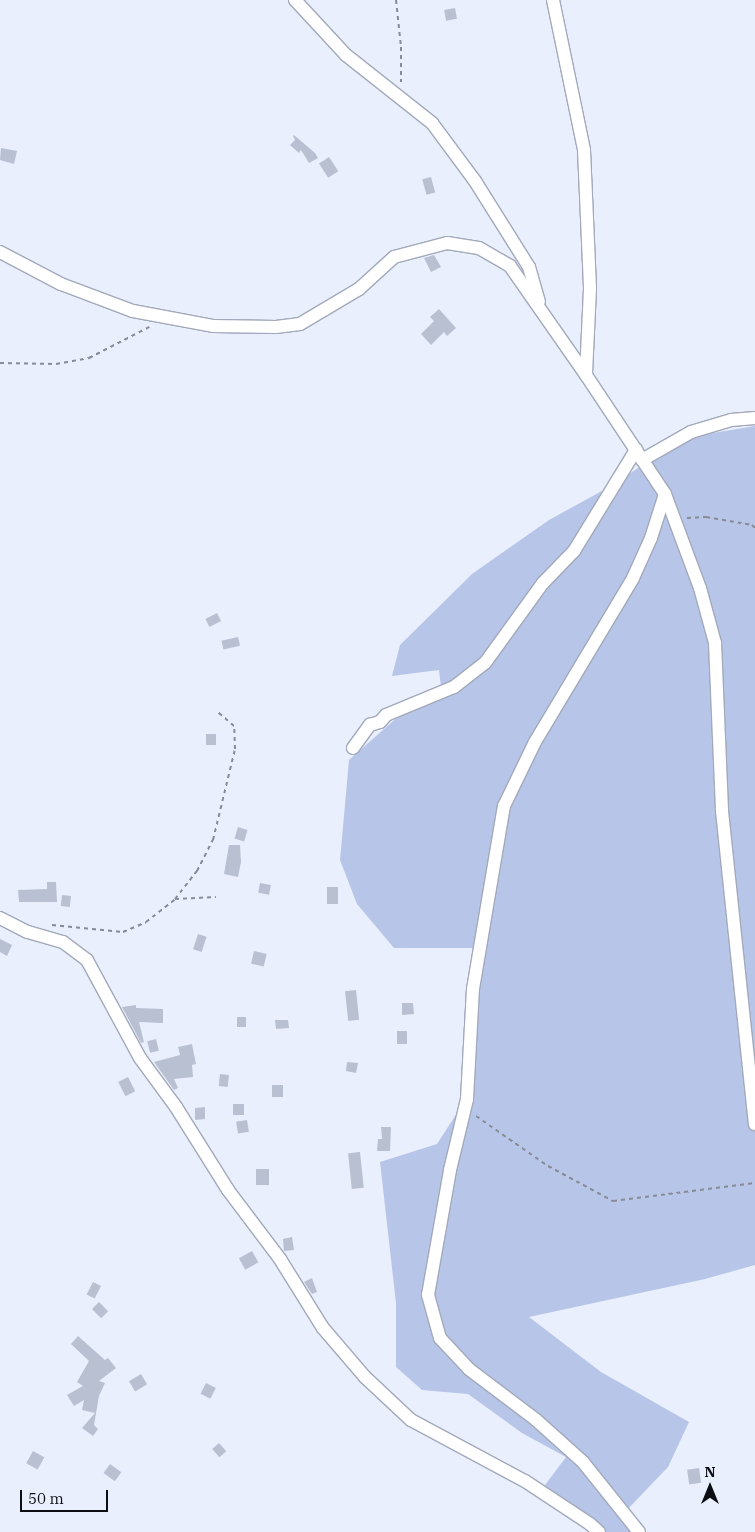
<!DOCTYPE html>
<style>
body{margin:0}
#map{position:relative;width:755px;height:1532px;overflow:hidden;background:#e9effd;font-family:"IBM Plex Serif",serif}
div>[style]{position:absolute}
.green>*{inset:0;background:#b7c5e8}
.building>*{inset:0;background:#b9c0d2;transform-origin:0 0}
.path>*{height:2px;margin-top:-1px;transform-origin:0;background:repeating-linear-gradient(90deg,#868b95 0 4px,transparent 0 8px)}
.roads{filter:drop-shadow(1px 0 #a2a9ba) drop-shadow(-1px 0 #a2a9ba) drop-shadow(0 1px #a2a9ba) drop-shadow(0 -1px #a2a9ba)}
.street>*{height:12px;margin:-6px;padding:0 6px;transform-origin:6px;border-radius:6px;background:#fff}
span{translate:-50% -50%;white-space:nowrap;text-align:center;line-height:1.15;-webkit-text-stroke:4.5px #e9effd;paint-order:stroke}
.north{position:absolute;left:685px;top:1462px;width:50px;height:50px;-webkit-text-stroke:4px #e9effd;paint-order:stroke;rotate:0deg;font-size:14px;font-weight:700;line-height:20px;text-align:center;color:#0c0e14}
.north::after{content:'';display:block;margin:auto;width:18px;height:22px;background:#0c0e14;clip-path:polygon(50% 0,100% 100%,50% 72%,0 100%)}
.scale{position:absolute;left:20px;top:1490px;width:88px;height:22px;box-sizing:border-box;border:2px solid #0c0e14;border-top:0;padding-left:6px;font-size:15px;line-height:18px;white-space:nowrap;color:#0c0e14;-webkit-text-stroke:4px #e9effd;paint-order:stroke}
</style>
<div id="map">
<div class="green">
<i style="clip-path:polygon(755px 426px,755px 1265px,705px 1279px,529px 1317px,601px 1372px,689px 1422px,668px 1467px,624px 1513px,640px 1532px,593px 1532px,539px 1493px,566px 1457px,522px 1433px,468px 1394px,422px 1390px,396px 1367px,396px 1303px,380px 1162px,437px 1144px,459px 1110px,482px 948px,394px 948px,357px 904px,340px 860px,349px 760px,410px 706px,441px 687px,439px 670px,392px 676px,400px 645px,472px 574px,549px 520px,611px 486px,683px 438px)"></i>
</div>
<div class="building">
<i style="left:455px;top:8px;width:11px;height:11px;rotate:80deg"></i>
<i style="clip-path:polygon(294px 135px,315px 153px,318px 158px,309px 163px,301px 150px,299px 153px,290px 145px,295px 140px,293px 136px)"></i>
<i style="clip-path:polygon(1px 148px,17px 151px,14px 164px,0 160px)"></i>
<i style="left:329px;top:157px;width:17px;height:12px;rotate:57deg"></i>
<i style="left:431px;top:177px;width:16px;height:9px;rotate:75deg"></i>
<i style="clip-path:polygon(434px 255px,441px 267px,431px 272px,424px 258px)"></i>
<i style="clip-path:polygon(439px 309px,456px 328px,447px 336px,444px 332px,431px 345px,421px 334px,434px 321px,430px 317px)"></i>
<i style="left:217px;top:613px;width:9px;height:13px;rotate:63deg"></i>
<i style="left:238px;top:637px;width:9px;height:17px;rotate:77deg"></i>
<i style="left:206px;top:734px;width:10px;height:11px"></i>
<i style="left:238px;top:827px;width:10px;height:12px;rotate:17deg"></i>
<i style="clip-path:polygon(229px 845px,240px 845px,241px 862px,238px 877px,224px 874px)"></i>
<i style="clip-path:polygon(47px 882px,56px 882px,57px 902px,19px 902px,18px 890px,47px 889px)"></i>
<i style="left:260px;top:883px;width:11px;height:10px;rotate:10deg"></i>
<i style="left:327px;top:887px;width:11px;height:17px"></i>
<i style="left:62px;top:895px;width:9px;height:11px;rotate:6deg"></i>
<i style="left:198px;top:934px;width:9px;height:16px;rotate:18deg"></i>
<i style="clip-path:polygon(0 939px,12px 945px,7px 956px,0 952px)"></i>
<i style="left:254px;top:951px;width:13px;height:13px;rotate:13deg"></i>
<i style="left:356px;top:990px;width:30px;height:11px;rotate:84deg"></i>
<i style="clip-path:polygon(402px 1003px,413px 1003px,414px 1014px,402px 1015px)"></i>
<i style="clip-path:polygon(136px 1005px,136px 1008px,163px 1009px,163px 1023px,139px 1022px,144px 1042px,141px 1043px,122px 1007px)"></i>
<i style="left:237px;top:1017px;width:9px;height:10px"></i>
<i style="clip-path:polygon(275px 1020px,288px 1020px,289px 1028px,276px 1029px)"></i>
<i style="left:397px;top:1031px;width:10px;height:13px"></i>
<i style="left:156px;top:1039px;width:12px;height:9px;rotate:76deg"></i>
<i style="clip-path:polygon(192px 1044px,196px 1064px,192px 1065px,193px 1077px,174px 1079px,178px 1088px,174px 1090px,154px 1062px,180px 1055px,178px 1047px)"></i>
<i style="clip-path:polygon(347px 1062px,358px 1063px,356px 1073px,346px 1071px)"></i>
<i style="left:220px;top:1074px;width:9px;height:12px;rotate:6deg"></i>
<i style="left:128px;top:1077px;width:16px;height:11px;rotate:63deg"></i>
<i style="left:272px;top:1085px;width:11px;height:12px"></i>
<i style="left:233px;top:1104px;width:11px;height:11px"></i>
<i style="clip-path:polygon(205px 1107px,205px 1119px,195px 1120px,195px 1108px)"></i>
<i style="left:247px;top:1120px;width:12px;height:11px;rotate:81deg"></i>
<i style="clip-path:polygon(381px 1127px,391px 1127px,390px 1151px,377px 1151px,378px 1139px,382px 1139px)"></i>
<i style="left:360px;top:1152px;width:36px;height:12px;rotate:84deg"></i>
<i style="left:256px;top:1169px;width:13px;height:16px"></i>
<i style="clip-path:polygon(292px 1237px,294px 1250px,284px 1251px,283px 1239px)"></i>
<i style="left:252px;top:1251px;width:13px;height:15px;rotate:61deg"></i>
<i style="clip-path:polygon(312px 1278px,317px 1292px,312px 1294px,304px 1282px)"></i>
<i style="left:93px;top:1282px;width:9px;height:14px;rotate:27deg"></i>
<i style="left:99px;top:1302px;width:13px;height:10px;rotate:45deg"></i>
<i style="clip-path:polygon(78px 1336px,105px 1360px,108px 1358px,116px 1368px,99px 1381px,105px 1383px,99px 1396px,94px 1425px,98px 1429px,93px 1436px,82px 1428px,95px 1413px,82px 1410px,84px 1400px,74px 1406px,67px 1395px,83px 1386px,77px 1382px,89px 1361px,71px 1344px)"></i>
<i style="left:141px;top:1374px;width:12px;height:14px;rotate:59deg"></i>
<i style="left:206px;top:1383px;width:11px;height:12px;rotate:27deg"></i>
<i style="left:219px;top:1443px;width:11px;height:9px;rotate:49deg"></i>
<i style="left:33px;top:1451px;width:13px;height:14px;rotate:29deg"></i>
<i style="left:110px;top:1464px;width:14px;height:11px;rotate:36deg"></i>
<i style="left:699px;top:1468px;width:15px;height:12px;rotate:82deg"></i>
</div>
<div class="path">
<i style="left:396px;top:0;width:47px;rotate:83.9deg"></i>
<i style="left:401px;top:47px;width:35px;rotate:90deg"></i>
<i style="left:0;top:363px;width:56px;rotate:1deg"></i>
<i style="left:56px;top:364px;width:34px;rotate:-10deg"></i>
<i style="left:89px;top:358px;width:68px;rotate:-27.3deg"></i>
<i style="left:687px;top:518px;width:19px;rotate:-3deg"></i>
<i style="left:706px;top:517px;width:47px;rotate:9.9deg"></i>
<i style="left:752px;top:525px;width:4px;rotate:45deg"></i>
<i style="left:175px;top:899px;width:41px;rotate:-2.8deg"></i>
<i style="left:52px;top:925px;width:71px;rotate:5.6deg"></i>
<i style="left:123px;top:932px;width:25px;rotate:-23deg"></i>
<i style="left:146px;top:922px;width:37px;rotate:-38deg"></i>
<i style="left:175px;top:899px;width:36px;rotate:-52deg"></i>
<i style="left:197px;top:871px;width:35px;rotate:-63deg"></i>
<i style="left:213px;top:840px;width:94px;rotate:-76.4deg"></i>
<i style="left:235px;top:749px;width:23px;rotate:-92deg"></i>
<i style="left:234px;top:726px;width:23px;rotate:-139deg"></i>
<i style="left:476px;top:1116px;width:88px;rotate:34.8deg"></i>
<i style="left:548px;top:1166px;width:74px;rotate:28.3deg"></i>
<i style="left:613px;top:1201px;width:143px;rotate:-7.2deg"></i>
</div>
<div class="roads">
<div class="street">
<i style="left:295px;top:0;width:75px;rotate:47.2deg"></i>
<i style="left:346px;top:55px;width:110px;rotate:38.3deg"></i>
<i style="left:432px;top:123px;width:72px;rotate:53.4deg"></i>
<i style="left:475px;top:181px;width:102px;rotate:57.9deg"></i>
<i style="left:529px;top:267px;width:36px;rotate:74deg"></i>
<i style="left:553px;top:0;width:153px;rotate:78.3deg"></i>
<i style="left:584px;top:150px;width:139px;rotate:87.5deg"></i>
<i style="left:590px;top:289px;width:86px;rotate:92.7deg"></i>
<i style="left:0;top:252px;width:69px;rotate:27.7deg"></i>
<i style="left:61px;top:284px;width:77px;rotate:20.6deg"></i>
<i style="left:133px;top:311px;width:81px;rotate:10.6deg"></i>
<i style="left:213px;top:326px;width:63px;rotate:0.9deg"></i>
<i style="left:276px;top:327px;width:24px;rotate:-7deg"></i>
<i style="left:300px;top:324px;width:69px;rotate:-30.7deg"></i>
<i style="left:359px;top:289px;width:47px;rotate:-42.4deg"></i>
<i style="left:394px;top:257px;width:55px;rotate:-14.8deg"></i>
<i style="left:447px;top:243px;width:32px;rotate:9deg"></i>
<i style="left:479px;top:248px;width:36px;rotate:30deg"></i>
<i style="left:510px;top:266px;width:133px;rotate:55.1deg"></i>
<i style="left:586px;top:375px;width:143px;rotate:56.4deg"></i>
<i style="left:665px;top:494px;width:100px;rotate:69.6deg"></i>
<i style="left:700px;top:588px;width:57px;rotate:74.7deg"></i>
<i style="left:715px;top:643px;width:168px;rotate:87.6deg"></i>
<i style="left:722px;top:811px;width:315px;rotate:84deg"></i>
<i style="left:642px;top:460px;width:56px;rotate:-29.7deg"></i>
<i style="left:691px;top:432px;width:42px;rotate:-16.7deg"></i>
<i style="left:731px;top:420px;width:24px;rotate:-5deg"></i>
<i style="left:353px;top:748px;width:29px;rotate:-54deg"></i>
<i style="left:370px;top:725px;width:10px;rotate:-17deg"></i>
<i style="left:380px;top:722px;width:9px;rotate:-49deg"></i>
<i style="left:386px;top:715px;width:74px;rotate:-22.4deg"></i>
<i style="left:454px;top:687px;width:39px;rotate:-38deg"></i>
<i style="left:485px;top:663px;width:99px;rotate:-54.1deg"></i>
<i style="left:543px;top:583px;width:45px;rotate:-45.9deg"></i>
<i style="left:574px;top:551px;width:119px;rotate:-58.5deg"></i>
<i style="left:0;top:918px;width:31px;rotate:27deg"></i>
<i style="left:28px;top:932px;width:36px;rotate:16deg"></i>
<i style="left:63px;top:942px;width:30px;rotate:37deg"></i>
<i style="left:87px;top:960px;width:111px;rotate:61.6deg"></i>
<i style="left:140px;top:1058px;width:61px;rotate:53.7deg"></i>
<i style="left:176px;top:1107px;width:98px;rotate:57.9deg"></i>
<i style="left:228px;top:1190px;width:86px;rotate:53deg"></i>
<i style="left:280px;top:1259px;width:81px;rotate:58.1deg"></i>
<i style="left:323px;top:1328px;width:65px;rotate:49.4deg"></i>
<i style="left:365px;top:1377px;width:63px;rotate:43.1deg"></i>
<i style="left:411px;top:1420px;width:129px;rotate:28.2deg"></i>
<i style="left:525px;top:1481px;width:78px;rotate:33.5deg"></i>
<i style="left:590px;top:1524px;width:12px;rotate:42deg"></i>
<i style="left:639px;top:1532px;width:90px;rotate:-128.7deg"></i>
<i style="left:583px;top:1462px;width:64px;rotate:-138.1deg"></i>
<i style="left:535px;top:1419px;width:83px;rotate:-142.9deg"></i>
<i style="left:469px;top:1369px;width:42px;rotate:-133.1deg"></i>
<i style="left:440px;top:1338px;width:45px;rotate:-105.6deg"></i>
<i style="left:428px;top:1295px;width:127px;rotate:-80deg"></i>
<i style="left:450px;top:1170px;width:73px;rotate:-76.5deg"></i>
<i style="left:467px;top:1099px;width:110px;rotate:-86.9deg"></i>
<i style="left:473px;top:989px;width:186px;rotate:-80.4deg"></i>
<i style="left:504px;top:806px;width:71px;rotate:-64.2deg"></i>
<i style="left:535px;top:742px;width:191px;rotate:-59.1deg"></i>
<i style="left:633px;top:578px;width:44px;rotate:-65.8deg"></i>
<i style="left:651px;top:538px;width:46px;rotate:-72.3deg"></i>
</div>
</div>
<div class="north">N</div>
<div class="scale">50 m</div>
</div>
